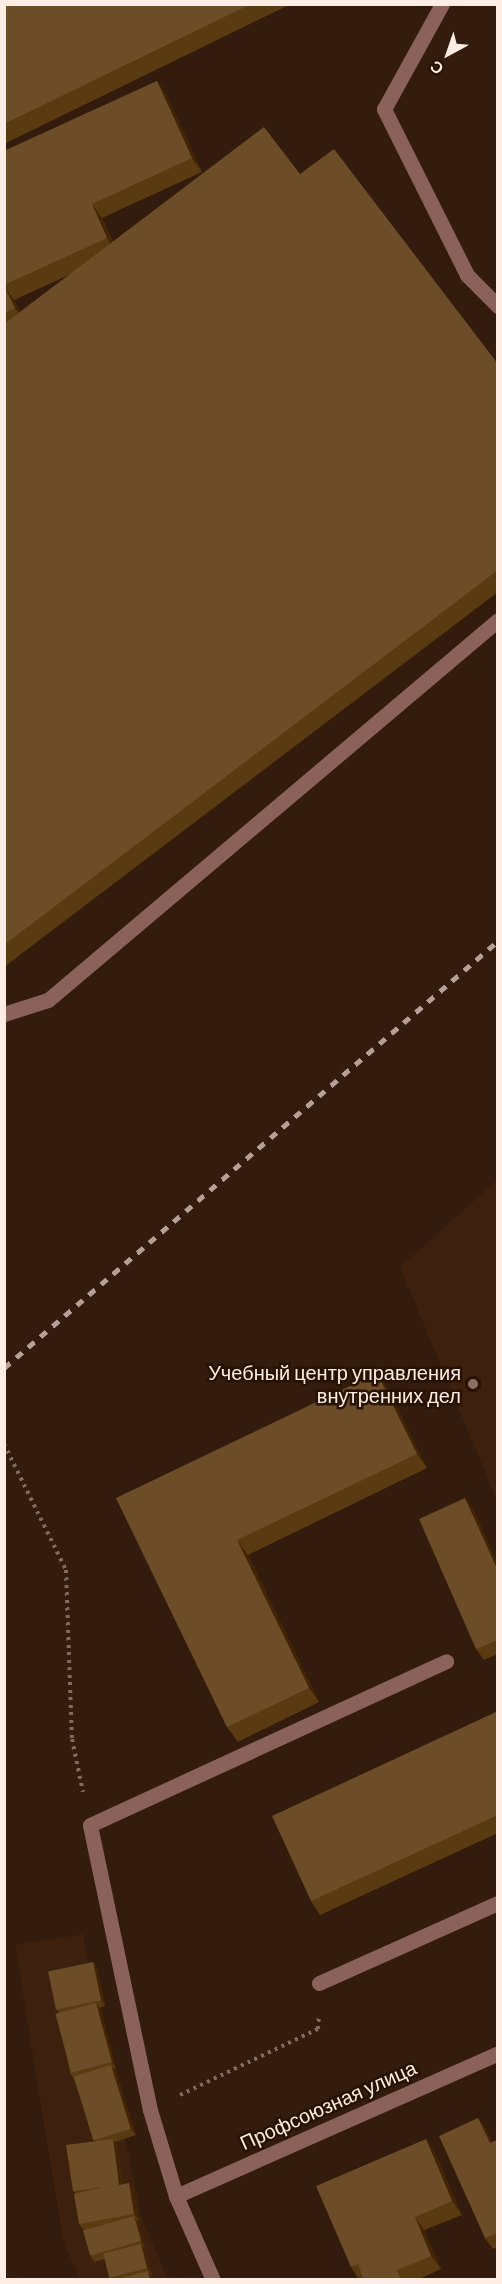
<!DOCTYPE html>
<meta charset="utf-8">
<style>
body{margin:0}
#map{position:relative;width:502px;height:2284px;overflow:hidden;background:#331b0d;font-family:Barlow,sans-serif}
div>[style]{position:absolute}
.built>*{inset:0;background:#3d200d}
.path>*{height:4px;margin-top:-2px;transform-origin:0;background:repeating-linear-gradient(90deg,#806b5f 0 3px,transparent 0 7.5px)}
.minor>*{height:15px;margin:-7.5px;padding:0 7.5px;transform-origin:7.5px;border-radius:7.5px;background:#8b625b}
.rail>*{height:4.5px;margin-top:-2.25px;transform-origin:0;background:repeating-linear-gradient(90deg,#b4a096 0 8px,transparent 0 16px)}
.wall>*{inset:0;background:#5a3a10}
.shaded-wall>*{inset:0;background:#432505}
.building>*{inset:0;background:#6c4d27;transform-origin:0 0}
.dots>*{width:16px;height:16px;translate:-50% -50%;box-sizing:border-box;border:3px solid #281204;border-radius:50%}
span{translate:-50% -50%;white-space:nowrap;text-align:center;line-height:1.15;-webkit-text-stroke:5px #281204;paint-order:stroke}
.poi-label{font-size:20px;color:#feede4}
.right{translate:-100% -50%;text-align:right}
.street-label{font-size:20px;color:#feede4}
.frame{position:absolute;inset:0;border:6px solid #feede4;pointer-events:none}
.north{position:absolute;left:418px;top:24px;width:60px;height:60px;-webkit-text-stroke:4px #281204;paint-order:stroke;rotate:220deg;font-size:16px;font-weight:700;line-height:24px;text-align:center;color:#feede4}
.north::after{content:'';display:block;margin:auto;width:21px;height:27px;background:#feede4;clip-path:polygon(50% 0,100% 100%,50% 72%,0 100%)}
</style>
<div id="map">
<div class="built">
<i style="clip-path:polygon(497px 1180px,497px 1501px,400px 1267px)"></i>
<i style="clip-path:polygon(83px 1934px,141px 2215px,168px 2279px,80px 2279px,63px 2241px,15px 1945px)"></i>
</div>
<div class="path">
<i style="left:4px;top:1444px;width:140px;rotate:63.8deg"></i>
<i style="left:66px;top:1570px;width:169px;rotate:88deg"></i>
<i style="left:72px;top:1739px;width:54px;rotate:78.3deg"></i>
<i style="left:180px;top:2095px;width:153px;rotate:-25.6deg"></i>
<i style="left:318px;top:2029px;width:13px;rotate:-86deg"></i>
</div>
<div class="minor">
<i style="left:442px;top:4px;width:120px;rotate:118.9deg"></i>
<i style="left:384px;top:109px;width:186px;rotate:63.4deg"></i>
<i style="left:467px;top:275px;width:44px;rotate:45deg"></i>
<i style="left:4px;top:1014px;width:46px;rotate:-17.7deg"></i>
<i style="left:48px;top:1000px;width:589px;rotate:-40.18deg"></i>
<i style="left:319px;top:1983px;width:196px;rotate:-24.1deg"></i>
<i style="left:176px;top:2196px;width:352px;rotate:-23.9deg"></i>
<i style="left:213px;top:2280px;width:92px;rotate:-113.8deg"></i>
<i style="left:176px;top:2196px;width:90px;rotate:-106.8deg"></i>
<i style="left:150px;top:2110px;width:291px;rotate:-101.9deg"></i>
<i style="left:90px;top:1825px;width:392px;rotate:-24.7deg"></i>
</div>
<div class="rail">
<i style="left:4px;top:1368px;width:653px;rotate:-40.84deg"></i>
</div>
<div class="wall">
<i style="clip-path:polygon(4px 4px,291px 4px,4px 144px)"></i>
<i style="clip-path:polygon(evenodd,157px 81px,167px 96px,202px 172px,102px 218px,113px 242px,300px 174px,498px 364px,498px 592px,4px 967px,4px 151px,157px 81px,71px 274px,20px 312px,14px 300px,71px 274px)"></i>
<i style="clip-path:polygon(387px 1387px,427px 1468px,248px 1555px,319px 1702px,238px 1742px,227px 1727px,116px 1498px)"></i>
<i style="clip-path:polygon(473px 1509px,498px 1565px,498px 1654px,484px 1660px,476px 1649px)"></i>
<i style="clip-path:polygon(498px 1711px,498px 1833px,320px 1915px,311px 1901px)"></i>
<i style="clip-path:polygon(93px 1962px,97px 1968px,105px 2006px,99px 2008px,101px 2010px,116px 2069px,114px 2069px,116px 2072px,136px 2135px,115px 2142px,117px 2145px,123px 2184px,133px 2190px,139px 2220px,137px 2221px,138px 2223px,145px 2248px,144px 2248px,146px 2250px,152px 2275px,151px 2275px,153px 2280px,110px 2280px,105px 2259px,94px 2262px,90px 2255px,83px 2229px,79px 2224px,75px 2193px,73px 2191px,95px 2141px,74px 2079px,70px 2073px,59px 2013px,57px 2010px)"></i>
<i style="clip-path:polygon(478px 2118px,486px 2130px,492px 2142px,498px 2140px,498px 2247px,493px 2249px,485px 2238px)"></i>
<i style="clip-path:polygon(435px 2153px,462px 2215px,424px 2230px,441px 2269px,417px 2280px,359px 2280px,351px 2267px)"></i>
</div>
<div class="shaded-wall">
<i style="clip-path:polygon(157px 81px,167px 96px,202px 172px,192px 158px)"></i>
<i style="clip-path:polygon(92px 204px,102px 218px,117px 253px,107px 238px)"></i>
<i style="clip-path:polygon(4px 286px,14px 300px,25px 322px,15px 308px)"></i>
<i style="clip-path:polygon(377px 1373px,387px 1387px,427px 1468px,417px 1454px)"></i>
<i style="clip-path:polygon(465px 1498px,473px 1509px,498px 1565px,498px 1571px)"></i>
<i style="clip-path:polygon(237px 1540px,248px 1555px,319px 1702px,309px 1688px)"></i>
<i style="clip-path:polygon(93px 1962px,97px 1968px,105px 2006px,101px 2000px)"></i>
<i style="clip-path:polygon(96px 2003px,101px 2010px,116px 2069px,112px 2062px)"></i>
<i style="clip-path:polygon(111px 2065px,116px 2072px,136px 2135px,131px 2129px)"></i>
<i style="clip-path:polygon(478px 2118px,486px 2130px,498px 2154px,490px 2143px)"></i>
<i style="clip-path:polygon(113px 2139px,117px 2145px,124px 2192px,119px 2185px)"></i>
<i style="clip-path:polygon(426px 2139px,435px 2153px,462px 2215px,452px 2201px)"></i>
<i style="clip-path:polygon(129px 2183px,133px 2190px,139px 2220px,134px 2214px)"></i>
<i style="clip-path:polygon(134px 2216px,138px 2223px,145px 2248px,141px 2241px)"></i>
<i style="clip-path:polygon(415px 2217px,424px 2230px,441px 2269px,431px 2256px)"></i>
<i style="clip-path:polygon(141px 2244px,146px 2250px,152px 2275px,147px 2268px)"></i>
<i style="clip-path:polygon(148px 2271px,152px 2277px,153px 2280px,150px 2280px)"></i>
</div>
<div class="building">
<i style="clip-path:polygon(4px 4px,251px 4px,4px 124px)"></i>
<i style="clip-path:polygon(157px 81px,192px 158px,92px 204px,107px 238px,4px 285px,4px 151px)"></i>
<i style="clip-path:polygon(264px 127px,300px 174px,334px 149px,498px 364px,498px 570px,4px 945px,4px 324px)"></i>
<i style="clip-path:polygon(4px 286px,15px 308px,4px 313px)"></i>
<i style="clip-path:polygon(377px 1373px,417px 1454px,237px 1540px,309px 1688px,227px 1727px,116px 1498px)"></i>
<i style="clip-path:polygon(465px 1498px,498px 1571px,498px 1640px,476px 1649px,419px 1519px)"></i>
<i style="clip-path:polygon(498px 1711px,498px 1815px,311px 1901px,272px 1816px)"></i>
<i style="left:93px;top:1962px;width:39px;height:46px;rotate:78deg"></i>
<i style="left:96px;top:2003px;width:61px;height:42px;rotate:75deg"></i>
<i style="left:111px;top:2065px;width:67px;height:39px;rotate:73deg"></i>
<i style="clip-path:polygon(478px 2118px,490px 2143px,498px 2140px,498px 2233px,485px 2238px,439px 2136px)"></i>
<i style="clip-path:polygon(113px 2139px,119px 2185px,129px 2183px,134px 2214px,79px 2224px,74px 2194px,104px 2187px,73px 2191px,66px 2145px)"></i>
<i style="clip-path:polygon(426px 2139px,452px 2201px,415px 2217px,431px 2256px,397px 2270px,401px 2280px,364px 2280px,358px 2264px,351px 2267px,316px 2186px)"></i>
<i style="left:134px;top:2216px;width:26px;height:53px;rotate:74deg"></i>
<i style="left:141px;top:2244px;width:25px;height:39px;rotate:76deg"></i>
<i style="clip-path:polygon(148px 2271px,150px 2280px,115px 2280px)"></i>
</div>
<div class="dots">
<i style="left:473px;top:1384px;background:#8d6e63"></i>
</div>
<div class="poi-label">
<span class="right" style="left:461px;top:1384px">Учебный центр управления<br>внутренних дел</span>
</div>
<div class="street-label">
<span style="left:328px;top:2105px;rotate:-24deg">Профсоюзная улица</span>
</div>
<div class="frame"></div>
<div class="north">С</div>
</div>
